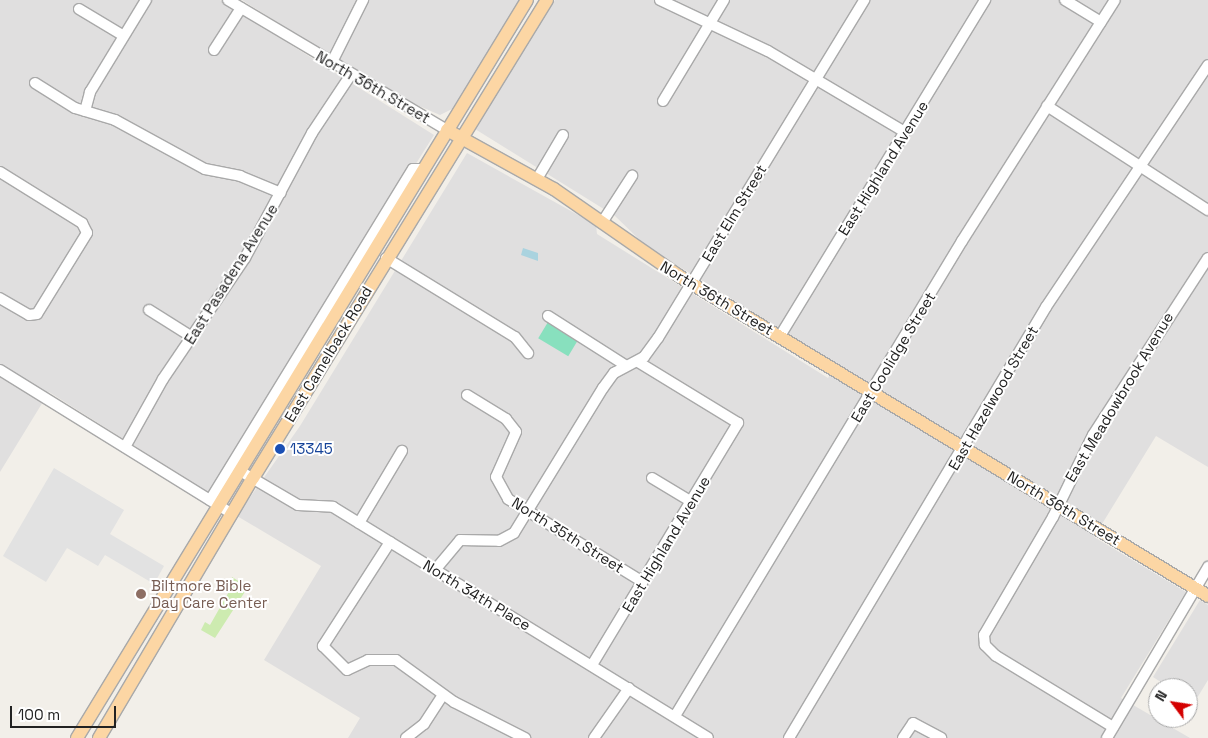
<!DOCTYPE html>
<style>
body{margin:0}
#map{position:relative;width:1208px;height:738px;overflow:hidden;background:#f2efe9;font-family:"Space Grotesk",sans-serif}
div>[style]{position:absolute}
.residential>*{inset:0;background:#e0dfdf}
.grass>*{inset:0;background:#cdebb0}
.pitch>*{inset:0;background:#88e0be;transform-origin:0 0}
.parking>*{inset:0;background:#e2e2e2}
.water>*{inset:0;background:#aad3df}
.roads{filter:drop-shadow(1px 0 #a9a9a9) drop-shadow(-1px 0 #a9a9a9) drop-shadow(0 1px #a9a9a9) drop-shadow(0 -1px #a9a9a9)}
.minor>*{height:10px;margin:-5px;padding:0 5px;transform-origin:5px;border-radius:5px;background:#fff}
.major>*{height:12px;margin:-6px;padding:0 6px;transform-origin:6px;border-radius:6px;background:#fcd6a4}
.dots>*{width:14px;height:14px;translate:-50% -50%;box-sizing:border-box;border:2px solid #fff;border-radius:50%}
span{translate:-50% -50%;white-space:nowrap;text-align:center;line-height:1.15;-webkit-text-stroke:4px #fff;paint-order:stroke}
.street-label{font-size:15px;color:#222}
.transit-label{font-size:15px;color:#164399}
.left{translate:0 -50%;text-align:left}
.education-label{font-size:15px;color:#785e54}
.north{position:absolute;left:1148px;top:678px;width:50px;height:50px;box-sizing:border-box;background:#fff;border:1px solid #a7a7a7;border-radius:50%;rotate:301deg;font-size:14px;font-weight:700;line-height:20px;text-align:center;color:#222}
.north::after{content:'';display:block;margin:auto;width:18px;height:22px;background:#d40000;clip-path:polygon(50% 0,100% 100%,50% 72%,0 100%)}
.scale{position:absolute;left:10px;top:706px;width:106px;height:22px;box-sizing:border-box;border:2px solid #222;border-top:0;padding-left:6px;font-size:15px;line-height:18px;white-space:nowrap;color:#222;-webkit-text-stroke:4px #fff;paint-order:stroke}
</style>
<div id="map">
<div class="residential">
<i style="clip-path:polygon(0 0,220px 0,434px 135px,209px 493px,49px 392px,0 472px)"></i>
<i style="clip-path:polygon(242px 0,521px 0,452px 109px,440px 115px,387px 92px)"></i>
<i style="clip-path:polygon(555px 0,1208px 0,1208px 467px,1156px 436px,1094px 537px,1186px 592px,1121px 698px,1190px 738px,348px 738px,360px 718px,264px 660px,321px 566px,237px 516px,300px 426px,467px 153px,596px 225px,597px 234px,828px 378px,837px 364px,646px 246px,615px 216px,475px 129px)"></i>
<i style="clip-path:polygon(1200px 600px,1208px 605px,1208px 680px,1194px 703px,1188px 699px,1188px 688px,1170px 688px,1153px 677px)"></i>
</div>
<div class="grass">
<i style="clip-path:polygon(232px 577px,248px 587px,215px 638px,201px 630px,205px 622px,210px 625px,231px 588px)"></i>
</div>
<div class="pitch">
<i style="left:548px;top:322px;width:35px;height:19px;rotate:31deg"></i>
</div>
<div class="parking">
<i style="clip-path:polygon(54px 468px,124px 510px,110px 534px,164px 566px,154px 584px,105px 555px,98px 566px,67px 548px,46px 582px,3px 556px)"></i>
</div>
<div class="water">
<i style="clip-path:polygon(523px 248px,538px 253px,538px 261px,521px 255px)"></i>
</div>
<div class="roads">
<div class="minor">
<i style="left:228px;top:0;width:255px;rotate:30.7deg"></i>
<i style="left:660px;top:0;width:119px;rotate:25.3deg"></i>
<i style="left:768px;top:51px;width:159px;rotate:30.6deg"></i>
<i style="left:1065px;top:0;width:42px;rotate:31.4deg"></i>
<i style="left:79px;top:9px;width:52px;rotate:31deg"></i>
<i style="left:214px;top:50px;width:50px;rotate:-57.3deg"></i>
<i style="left:331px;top:64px;width:72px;rotate:-63.4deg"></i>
<i style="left:35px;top:83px;width:47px;rotate:32deg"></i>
<i style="left:75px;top:108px;width:42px;rotate:16.7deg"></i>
<i style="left:115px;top:120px;width:102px;rotate:28.6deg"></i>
<i style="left:205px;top:169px;width:36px;rotate:11deg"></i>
<i style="left:240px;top:176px;width:44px;rotate:22.5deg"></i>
<i style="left:663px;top:101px;width:118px;rotate:-58.9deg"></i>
<i style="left:1047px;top:106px;width:192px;rotate:32.9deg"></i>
<i style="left:85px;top:111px;width:20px;rotate:-75deg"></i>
<i style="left:90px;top:92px;width:108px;rotate:-58.7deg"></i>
<i style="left:0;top:172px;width:97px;rotate:31.9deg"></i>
<i style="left:82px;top:223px;width:11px;rotate:63deg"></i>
<i style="left:87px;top:233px;width:95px;rotate:121.7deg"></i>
<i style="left:37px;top:314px;width:8px;rotate:173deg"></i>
<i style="left:29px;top:315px;width:34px;rotate:-150deg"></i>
<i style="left:537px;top:179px;width:51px;rotate:-59.4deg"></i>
<i style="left:603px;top:221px;width:54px;rotate:-57.2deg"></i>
<i style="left:386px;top:258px;width:151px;rotate:31.5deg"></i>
<i style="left:515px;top:337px;width:21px;rotate:51deg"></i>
<i style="left:149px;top:310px;width:51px;rotate:32.1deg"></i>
<i style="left:548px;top:316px;width:91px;rotate:32.5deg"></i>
<i style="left:780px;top:336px;width:394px;rotate:-58.6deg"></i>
<i style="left:0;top:370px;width:273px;rotate:31.8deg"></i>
<i style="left:467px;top:395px;width:46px;rotate:31.6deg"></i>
<i style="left:506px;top:419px;width:16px;rotate:52deg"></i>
<i style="left:516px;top:432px;width:49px;rotate:114deg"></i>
<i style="left:496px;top:477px;width:25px;rotate:61deg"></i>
<i style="left:508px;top:499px;width:158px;rotate:31.6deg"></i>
<i style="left:125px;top:447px;width:78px;rotate:-60.8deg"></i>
<i style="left:163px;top:379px;width:146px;rotate:-55.9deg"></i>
<i style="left:245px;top:258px;width:142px;rotate:-61.8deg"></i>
<i style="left:312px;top:133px;width:69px;rotate:-56.3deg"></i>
<i style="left:240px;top:471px;width:67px;rotate:30.4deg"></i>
<i style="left:298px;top:505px;width:35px;rotate:3deg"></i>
<i style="left:333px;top:507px;width:440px;rotate:31.6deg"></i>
<i style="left:652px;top:478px;width:47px;rotate:31deg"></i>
<i style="left:210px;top:500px;width:388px;rotate:-58.5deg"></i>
<i style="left:413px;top:169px;width:10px"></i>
<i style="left:359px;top:523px;width:84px;rotate:-59.2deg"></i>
<i style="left:390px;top:542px;width:124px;rotate:122.8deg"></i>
<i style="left:323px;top:646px;width:34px;rotate:45deg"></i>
<i style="left:347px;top:670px;width:23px;rotate:-25deg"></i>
<i style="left:368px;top:660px;width:28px"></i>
<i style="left:396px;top:660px;width:72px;rotate:35.9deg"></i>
<i style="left:454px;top:702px;width:80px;rotate:26.9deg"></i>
<i style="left:435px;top:570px;width:39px;rotate:-50deg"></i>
<i style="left:460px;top:540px;width:39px;rotate:1deg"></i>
<i style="left:499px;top:541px;width:17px;rotate:-28deg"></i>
<i style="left:514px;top:533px;width:170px;rotate:-58.5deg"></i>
<i style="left:603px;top:388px;width:19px;rotate:-54deg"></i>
<i style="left:614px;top:373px;width:34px;rotate:-28deg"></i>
<i style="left:644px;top:357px;width:24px;rotate:-54deg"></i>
<i style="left:658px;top:338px;width:396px;rotate:-58.6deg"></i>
<i style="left:592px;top:665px;width:283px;rotate:-58.9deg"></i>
<i style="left:738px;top:423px;width:117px;rotate:-148.6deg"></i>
<i style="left:675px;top:716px;width:555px;rotate:-58.86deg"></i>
<i style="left:962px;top:241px;width:285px;rotate:-57.6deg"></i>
<i style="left:1113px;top:727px;width:137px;rotate:-148.7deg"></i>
<i style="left:996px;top:656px;width:16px;rotate:-135deg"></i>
<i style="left:985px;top:645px;width:10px;rotate:-96deg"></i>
<i style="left:984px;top:635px;width:137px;rotate:-59.7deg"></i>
<i style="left:1053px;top:517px;width:91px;rotate:-64deg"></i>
<i style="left:1093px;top:435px;width:211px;rotate:-57deg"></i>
<i style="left:406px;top:738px;width:23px;rotate:-38deg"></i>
<i style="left:424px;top:724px;width:35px;rotate:-57deg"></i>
<i style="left:594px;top:738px;width:61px;rotate:-55deg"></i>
<i style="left:789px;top:738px;width:502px;rotate:-59.19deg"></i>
<i style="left:1046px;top:307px;width:291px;rotate:-56.2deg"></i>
<i style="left:903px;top:738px;width:18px;rotate:-56deg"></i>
<i style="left:913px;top:723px;width:32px;rotate:28deg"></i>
<i style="left:1107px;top:738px;width:199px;rotate:-59.4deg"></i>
</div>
<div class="major">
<i style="left:447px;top:130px;width:122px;rotate:28.9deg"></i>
<i style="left:554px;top:189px;width:152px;rotate:34.8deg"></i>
<i style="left:679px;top:276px;width:618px;rotate:31.17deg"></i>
<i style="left:77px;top:738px;width:864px;rotate:-58.63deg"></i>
<i style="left:99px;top:738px;width:302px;rotate:-59.4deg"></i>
<i style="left:253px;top:478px;width:561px;rotate:-58.41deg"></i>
</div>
</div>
<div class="dots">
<i style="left:280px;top:449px;background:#1a4fb4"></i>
<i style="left:141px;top:594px;background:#8d6e63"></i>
</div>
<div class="street-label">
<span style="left:373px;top:87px;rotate:30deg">North 36th Street</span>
<span style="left:883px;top:168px;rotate:-58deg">East Highland Avenue</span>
<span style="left:734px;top:213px;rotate:-59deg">East Elm Street</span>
<span style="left:231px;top:274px;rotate:-58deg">East Pasadena Avenue</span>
<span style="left:717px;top:298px;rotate:31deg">North 36th Street</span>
<span style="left:328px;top:354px;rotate:-59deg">East Camelback Road</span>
<span style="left:893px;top:357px;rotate:-59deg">East Coolidge Street</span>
<span style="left:1119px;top:397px;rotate:-59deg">East Meadowbrook Avenue</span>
<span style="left:993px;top:398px;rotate:-60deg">East Hazelwood Street</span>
<span style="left:1064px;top:508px;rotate:31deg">North 36th Street</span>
<span style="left:568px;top:535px;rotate:32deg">North 35th Street</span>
<span style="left:666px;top:544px;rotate:-59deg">East Highland Avenue</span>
<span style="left:477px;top:595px;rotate:31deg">North 34th Place</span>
</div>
<div class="transit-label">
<span class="left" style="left:290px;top:449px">13345</span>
</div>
<div class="education-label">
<span class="left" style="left:151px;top:594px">Biltmore Bible<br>Day Care Center</span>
</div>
<div class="north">N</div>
<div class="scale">100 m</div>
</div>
